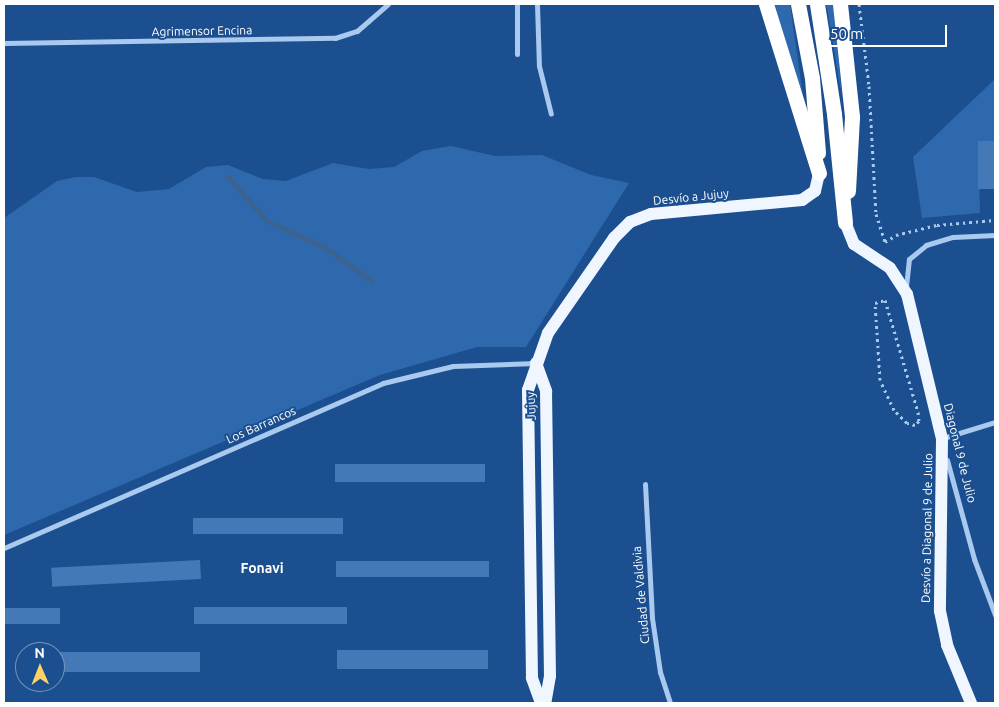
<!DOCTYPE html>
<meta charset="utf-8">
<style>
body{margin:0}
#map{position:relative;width:999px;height:707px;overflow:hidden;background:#1b4f8f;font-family:Ubuntu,sans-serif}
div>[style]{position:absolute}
.green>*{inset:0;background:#2e69ad}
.stream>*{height:5px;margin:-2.5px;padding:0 2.5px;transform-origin:2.5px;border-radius:2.5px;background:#3c6290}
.building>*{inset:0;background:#4478b7;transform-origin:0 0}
.path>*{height:3px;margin-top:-1.5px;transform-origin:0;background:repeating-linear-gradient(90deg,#a9c9ee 0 2.5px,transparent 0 6.5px)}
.minor>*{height:5px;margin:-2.5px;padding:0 2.5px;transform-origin:2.5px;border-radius:2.5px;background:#a9c9ee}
.primary>*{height:12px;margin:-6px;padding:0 6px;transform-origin:6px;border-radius:6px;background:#f0f6ff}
.motorway>*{height:15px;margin:-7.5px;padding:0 7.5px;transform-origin:7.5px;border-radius:7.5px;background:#fff}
span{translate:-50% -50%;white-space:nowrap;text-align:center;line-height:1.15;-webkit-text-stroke:4px #1b4f8f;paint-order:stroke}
.street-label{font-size:12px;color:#fff}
.neighbourhood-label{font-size:14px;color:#fff;font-weight:700}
.frame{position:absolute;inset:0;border:5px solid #fff;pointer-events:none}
.north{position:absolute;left:15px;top:642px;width:50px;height:50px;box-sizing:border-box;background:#1b4f8f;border:1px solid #7695bc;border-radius:50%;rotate:359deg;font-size:14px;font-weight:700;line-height:20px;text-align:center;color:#fff}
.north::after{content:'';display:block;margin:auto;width:18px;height:22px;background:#ffd166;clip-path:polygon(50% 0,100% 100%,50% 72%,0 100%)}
.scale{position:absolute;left:822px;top:25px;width:125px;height:22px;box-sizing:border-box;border:2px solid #fff;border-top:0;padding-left:6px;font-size:15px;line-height:18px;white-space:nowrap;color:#fff;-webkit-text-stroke:4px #1b4f8f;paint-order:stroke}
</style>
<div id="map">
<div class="green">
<i style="clip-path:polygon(773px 4px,790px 4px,807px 124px)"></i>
<i style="clip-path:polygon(826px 4px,834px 4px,842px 98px,828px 14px)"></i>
<i style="clip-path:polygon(995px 79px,995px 141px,978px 141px,980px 213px,922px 218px,913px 157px)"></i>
<i style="clip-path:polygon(451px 146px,495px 156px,542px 155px,591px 175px,629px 183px,526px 347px,477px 347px,380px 375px,4px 535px,4px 218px,57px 181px,76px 177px,94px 177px,137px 192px,169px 189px,206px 167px,228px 165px,263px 179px,286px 181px,333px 163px,369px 169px,394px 167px,422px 151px)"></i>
</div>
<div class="stream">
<i style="left:228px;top:177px;width:59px;rotate:48.4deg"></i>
<i style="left:267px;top:221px;width:63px;rotate:24.5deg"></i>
<i style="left:324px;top:247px;width:59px;rotate:35.3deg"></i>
</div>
<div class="building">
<i style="left:978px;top:141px;width:17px;height:48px"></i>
<i style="left:335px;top:464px;width:150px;height:18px"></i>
<i style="left:343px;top:518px;width:16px;height:150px;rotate:90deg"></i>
<i style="left:200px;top:560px;width:19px;height:149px;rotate:87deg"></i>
<i style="left:489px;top:561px;width:16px;height:153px;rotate:90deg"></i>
<i style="left:347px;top:607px;width:17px;height:153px;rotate:90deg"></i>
<i style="left:60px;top:608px;width:16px;height:56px;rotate:90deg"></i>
<i style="left:337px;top:650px;width:151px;height:19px"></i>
<i style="left:55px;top:652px;width:145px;height:20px"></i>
</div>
<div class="path">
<i style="left:859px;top:4px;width:83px;rotate:83deg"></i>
<i style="left:869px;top:86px;width:128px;rotate:86.9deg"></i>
<i style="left:876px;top:214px;width:29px;rotate:72deg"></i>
<i style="left:885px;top:242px;width:13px;rotate:-32deg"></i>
<i style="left:896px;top:235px;width:42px;rotate:-13.7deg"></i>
<i style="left:937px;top:225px;width:58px;rotate:-4.9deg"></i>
<i style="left:885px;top:300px;width:117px;rotate:73.6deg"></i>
<i style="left:918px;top:412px;width:9px;rotate:84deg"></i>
<i style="left:919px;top:421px;width:6px;rotate:135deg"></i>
<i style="left:915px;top:425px;width:8px;rotate:-166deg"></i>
<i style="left:907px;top:423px;width:18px;rotate:-135deg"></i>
<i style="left:894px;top:410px;width:33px;rotate:-115deg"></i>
<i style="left:880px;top:380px;width:77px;rotate:-93.7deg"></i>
<i style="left:875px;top:303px;width:10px;rotate:-17deg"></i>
</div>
<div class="minor">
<i style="left:517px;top:4px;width:50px;rotate:90deg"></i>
<i style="left:537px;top:4px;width:62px;rotate:88.2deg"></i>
<i style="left:539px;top:66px;width:49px;rotate:76deg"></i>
<i style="left:4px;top:43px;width:331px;rotate:-0.9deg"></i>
<i style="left:335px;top:38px;width:23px;rotate:-18deg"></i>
<i style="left:357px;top:31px;width:41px;rotate:-41.1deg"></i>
<i style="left:906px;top:287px;width:28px;rotate:-84deg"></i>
<i style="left:909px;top:259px;width:22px;rotate:-39deg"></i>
<i style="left:926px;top:245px;width:28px;rotate:-17deg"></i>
<i style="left:953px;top:237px;width:42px;rotate:-2.7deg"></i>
<i style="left:943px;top:438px;width:54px;rotate:-17.1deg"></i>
<i style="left:947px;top:460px;width:103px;rotate:74.7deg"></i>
<i style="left:974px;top:559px;width:60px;rotate:69.4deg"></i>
<i style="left:645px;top:484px;width:134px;rotate:87deg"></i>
<i style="left:652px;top:618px;width:55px;rotate:81.6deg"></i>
<i style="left:660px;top:672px;width:33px;rotate:72deg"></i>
<i style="left:4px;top:548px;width:413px;rotate:-23.5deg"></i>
<i style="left:383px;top:383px;width:72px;rotate:-13.7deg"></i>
<i style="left:453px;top:366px;width:83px;rotate:-2.1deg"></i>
</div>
<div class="primary">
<i style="left:845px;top:222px;width:24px;rotate:68deg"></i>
<i style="left:854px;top:244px;width:43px;rotate:33.7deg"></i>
<i style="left:890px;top:268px;width:31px;rotate:57deg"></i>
<i style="left:907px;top:294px;width:149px;rotate:76.4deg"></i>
<i style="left:942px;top:439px;width:172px;rotate:90.7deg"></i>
<i style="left:940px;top:611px;width:35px;rotate:78deg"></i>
<i style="left:947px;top:645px;width:63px;rotate:67.5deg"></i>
<i style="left:536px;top:363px;width:30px;rotate:70deg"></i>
<i style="left:546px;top:391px;width:285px;rotate:89.2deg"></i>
<i style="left:550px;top:676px;width:27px;rotate:100deg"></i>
<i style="left:541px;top:703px;width:27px;rotate:-110deg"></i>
<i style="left:532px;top:678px;width:288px;rotate:-90.8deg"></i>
<i style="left:528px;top:390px;width:60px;rotate:-70.7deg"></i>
<i style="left:548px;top:333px;width:116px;rotate:-55.2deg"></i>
<i style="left:614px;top:238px;width:23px;rotate:-45deg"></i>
<i style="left:630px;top:222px;width:22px;rotate:-21deg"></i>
<i style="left:651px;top:214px;width:152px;rotate:-5.3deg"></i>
<i style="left:802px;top:200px;width:16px;rotate:-35deg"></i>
<i style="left:815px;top:191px;width:18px;rotate:-77deg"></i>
</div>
<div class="motorway">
<i style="left:766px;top:4px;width:177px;rotate:72.6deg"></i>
<i style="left:798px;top:4px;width:75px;rotate:79.3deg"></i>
<i style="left:812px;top:78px;width:75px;rotate:85.4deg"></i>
<i style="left:817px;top:4px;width:111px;rotate:81.2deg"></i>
<i style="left:834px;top:114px;width:109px;rotate:84.2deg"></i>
<i style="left:840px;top:4px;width:114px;rotate:83.9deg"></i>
<i style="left:852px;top:117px;width:74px;rotate:93.1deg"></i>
</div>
<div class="street-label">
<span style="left:202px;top:31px;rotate:-1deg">Agrimensor Encina</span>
<span style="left:691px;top:197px;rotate:-6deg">Desvío a Jujuy</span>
<span style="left:531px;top:406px;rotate:-93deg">Jujuy</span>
<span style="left:261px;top:425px;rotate:-24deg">Los Barrancos</span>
<span style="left:960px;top:453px;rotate:76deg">Diagonal 9 de Julio</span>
<span style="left:927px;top:528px;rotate:-89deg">Desvío a Diagonal 9 de Julio</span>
<span style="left:641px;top:595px;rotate:-95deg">Ciudad de Valdivia</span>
</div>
<div class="neighbourhood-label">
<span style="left:262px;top:568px">Fonavi</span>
</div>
<div class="frame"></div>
<div class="north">N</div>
<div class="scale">50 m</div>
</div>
